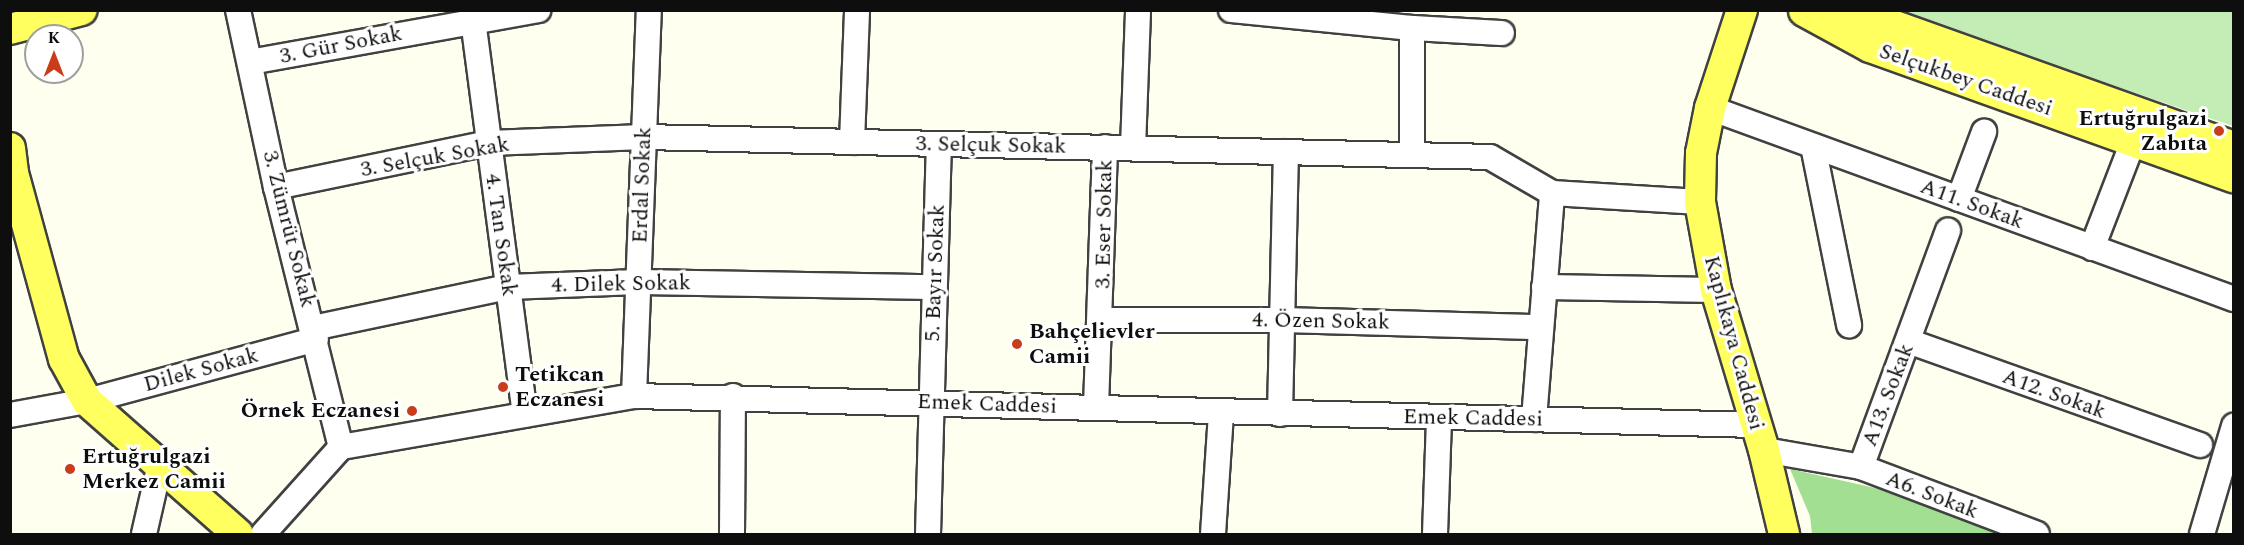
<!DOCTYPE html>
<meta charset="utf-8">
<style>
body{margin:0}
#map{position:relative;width:2244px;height:545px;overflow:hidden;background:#feffef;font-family:Spectral,serif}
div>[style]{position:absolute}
.green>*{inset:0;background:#c4edb5}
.forest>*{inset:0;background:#a3df93}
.roads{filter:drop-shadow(2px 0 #414141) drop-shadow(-2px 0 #414141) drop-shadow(0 2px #414141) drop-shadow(0 -2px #414141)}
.minor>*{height:24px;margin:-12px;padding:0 12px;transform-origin:12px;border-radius:12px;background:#fff}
.major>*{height:30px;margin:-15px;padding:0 15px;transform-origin:15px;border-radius:15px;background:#ffff5f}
.dots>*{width:16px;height:16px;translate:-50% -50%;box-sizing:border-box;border:3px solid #fff;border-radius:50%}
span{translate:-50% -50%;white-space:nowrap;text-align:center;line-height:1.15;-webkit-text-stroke:6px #fff;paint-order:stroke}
.street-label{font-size:22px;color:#0e0e0e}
.poi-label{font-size:22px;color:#0e0e0e;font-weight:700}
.right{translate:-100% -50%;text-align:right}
.left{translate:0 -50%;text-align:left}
.frame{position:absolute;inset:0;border:12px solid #0e0e0e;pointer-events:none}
.north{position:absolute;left:24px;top:24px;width:60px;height:60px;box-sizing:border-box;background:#fff;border:2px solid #9f9f9f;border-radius:50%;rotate:0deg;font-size:16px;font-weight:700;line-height:24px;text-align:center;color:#0e0e0e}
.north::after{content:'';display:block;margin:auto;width:21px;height:27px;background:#c93d1b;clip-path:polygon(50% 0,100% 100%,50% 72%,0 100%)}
</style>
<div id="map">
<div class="green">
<i style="clip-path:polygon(1892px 11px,2233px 11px,2233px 126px)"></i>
</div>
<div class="forest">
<i style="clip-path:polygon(1790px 469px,1911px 496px,2020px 534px,1812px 534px,1810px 516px)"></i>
</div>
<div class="roads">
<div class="minor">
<i style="left:238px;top:10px;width:181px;rotate:77.9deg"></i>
<i style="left:276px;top:187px;width:268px;rotate:76deg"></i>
<i style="left:1231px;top:10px;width:182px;rotate:5.7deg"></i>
<i style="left:1412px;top:28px;width:127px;rotate:90deg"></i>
<i style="left:473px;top:20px;width:398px;rotate:82.5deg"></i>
<i style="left:1412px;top:28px;width:90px;rotate:3.2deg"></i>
<i style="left:250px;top:62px;width:293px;rotate:-10.2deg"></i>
<i style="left:1710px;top:108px;width:558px;rotate:20.03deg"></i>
<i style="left:852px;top:142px;width:132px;rotate:-87.8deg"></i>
<i style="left:1813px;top:146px;width:183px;rotate:78.6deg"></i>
<i style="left:1133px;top:148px;width:138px;rotate:-87.9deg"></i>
<i style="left:276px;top:187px;width:217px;rotate:-11.7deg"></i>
<i style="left:489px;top:143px;width:155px;rotate:-2.2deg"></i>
<i style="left:644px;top:137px;width:846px;rotate:1.35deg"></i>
<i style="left:1490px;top:157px;width:72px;rotate:30.1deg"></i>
<i style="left:1552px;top:193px;width:148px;rotate:3.5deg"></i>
<i style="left:1959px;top:199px;width:72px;rotate:-69.5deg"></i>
<i style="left:2092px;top:248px;width:117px;rotate:-68.9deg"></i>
<i style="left:1544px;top:287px;width:172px;rotate:1deg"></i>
<i style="left:1102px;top:320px;width:181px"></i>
<i style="left:1283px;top:320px;width:258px;rotate:1.6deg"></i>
<i style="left:313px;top:328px;width:199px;rotate:-11.9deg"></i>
<i style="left:508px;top:287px;width:130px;rotate:-2.2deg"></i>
<i style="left:638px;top:282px;width:296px;rotate:1deg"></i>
<i style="left:1908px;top:341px;width:310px;rotate:19.6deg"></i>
<i style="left:634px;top:396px;width:386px;rotate:-87.8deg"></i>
<i style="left:1096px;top:407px;width:260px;rotate:-88deg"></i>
<i style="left:1280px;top:414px;width:262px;rotate:-88.7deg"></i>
<i style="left:10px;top:415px;width:78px;rotate:-10.3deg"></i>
<i style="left:87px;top:401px;width:237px;rotate:-15.1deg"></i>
<i style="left:1534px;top:419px;width:227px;rotate:-85.4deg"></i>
<i style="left:1764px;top:450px;width:98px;rotate:9.9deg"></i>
<i style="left:1861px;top:467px;width:252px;rotate:-69.8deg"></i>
<i style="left:1861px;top:467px;width:188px;rotate:20.8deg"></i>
<i style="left:144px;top:534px;width:72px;rotate:-77.1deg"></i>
<i style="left:263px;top:534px;width:117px;rotate:-48.1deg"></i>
<i style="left:341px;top:447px;width:297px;rotate:-9.9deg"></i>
<i style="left:634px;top:396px;width:1121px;rotate:1.48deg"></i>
<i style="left:732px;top:534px;width:138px;rotate:-89.6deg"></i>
<i style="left:928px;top:534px;width:390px;rotate:-88.4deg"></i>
<i style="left:1213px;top:534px;width:121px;rotate:-86.2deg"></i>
<i style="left:1435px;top:534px;width:117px;rotate:-88deg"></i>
<i style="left:2202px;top:534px;width:113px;rotate:-73.5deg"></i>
</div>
<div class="major">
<i style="left:1742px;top:10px;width:103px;rotate:108.1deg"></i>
<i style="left:1710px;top:108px;width:46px;rotate:101.3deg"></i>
<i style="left:1701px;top:153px;width:49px;rotate:91.2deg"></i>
<i style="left:1700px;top:202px;width:89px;rotate:79.7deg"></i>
<i style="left:1716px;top:290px;width:167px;rotate:73.3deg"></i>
<i style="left:1764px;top:450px;width:86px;rotate:76.6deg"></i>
<i style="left:1804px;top:11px;width:75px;rotate:28.6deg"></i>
<i style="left:1870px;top:47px;width:387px;rotate:19.7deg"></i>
<i style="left:1826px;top:14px;width:64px;rotate:9deg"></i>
<i style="left:1889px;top:24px;width:366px;rotate:19.6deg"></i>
<i style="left:10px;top:29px;width:74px;rotate:-14.8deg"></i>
<i style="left:10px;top:148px;width:25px;rotate:83deg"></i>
<i style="left:13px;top:173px;width:193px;rotate:74.7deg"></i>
<i style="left:64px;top:359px;width:48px;rotate:61.3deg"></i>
<i style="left:87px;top:401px;width:201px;rotate:41.4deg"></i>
</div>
</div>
<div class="dots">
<i style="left:2219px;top:131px;background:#c93d1b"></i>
<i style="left:1017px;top:344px;background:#c93d1b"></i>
<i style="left:503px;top:387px;background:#c93d1b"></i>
<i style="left:412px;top:411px;background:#c93d1b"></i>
<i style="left:70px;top:469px;background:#c93d1b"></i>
</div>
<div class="street-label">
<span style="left:341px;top:45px;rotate:-11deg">3. Gür Sokak</span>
<span style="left:1966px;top:80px;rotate:19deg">Selçukbey Caddesi</span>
<span style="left:991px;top:145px;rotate:1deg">3. Selçuk Sokak</span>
<span style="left:435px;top:157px;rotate:-10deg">3. Selçuk Sokak</span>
<span style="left:642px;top:185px;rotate:-88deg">Erdal Sokak</span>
<span style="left:1972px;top:204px;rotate:20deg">A11. Sokak</span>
<span style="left:1104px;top:224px;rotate:-89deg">3. Eser Sokak</span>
<span style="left:289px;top:229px;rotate:76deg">3. Zümrüt Sokak</span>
<span style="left:501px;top:235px;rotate:82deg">4. Tan Sokak</span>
<span style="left:935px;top:273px;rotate:-88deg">5. Bayır Sokak</span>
<span style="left:621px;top:284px;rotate:-1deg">4. Dilek Sokak</span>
<span style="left:1321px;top:321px;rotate:1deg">4. Özen Sokak</span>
<span style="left:1734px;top:343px;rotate:75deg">Kaplıkaya Caddesi</span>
<span style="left:201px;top:370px;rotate:-15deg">Dilek Sokak</span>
<span style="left:2054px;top:394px;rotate:20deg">A12. Sokak</span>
<span style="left:1888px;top:395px;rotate:-69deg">A13. Sokak</span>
<span style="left:987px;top:404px;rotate:2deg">Emek Caddesi</span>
<span style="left:1473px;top:418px;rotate:1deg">Emek Caddesi</span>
<span style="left:1932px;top:495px;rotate:21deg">A6. Sokak</span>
</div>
<div class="poi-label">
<span class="right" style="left:2207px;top:131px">Ertuğrulgazi<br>Zabıta</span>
<span class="left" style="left:1029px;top:344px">Bahçelievler<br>Camii</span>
<span class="left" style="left:515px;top:387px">Tetikcan<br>Eczanesi</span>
<span class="right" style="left:400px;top:411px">Örnek Eczanesi</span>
<span class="left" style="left:82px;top:469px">Ertuğrulgazi<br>Merkez Camii</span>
</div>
<div class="frame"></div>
<div class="north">K</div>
</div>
